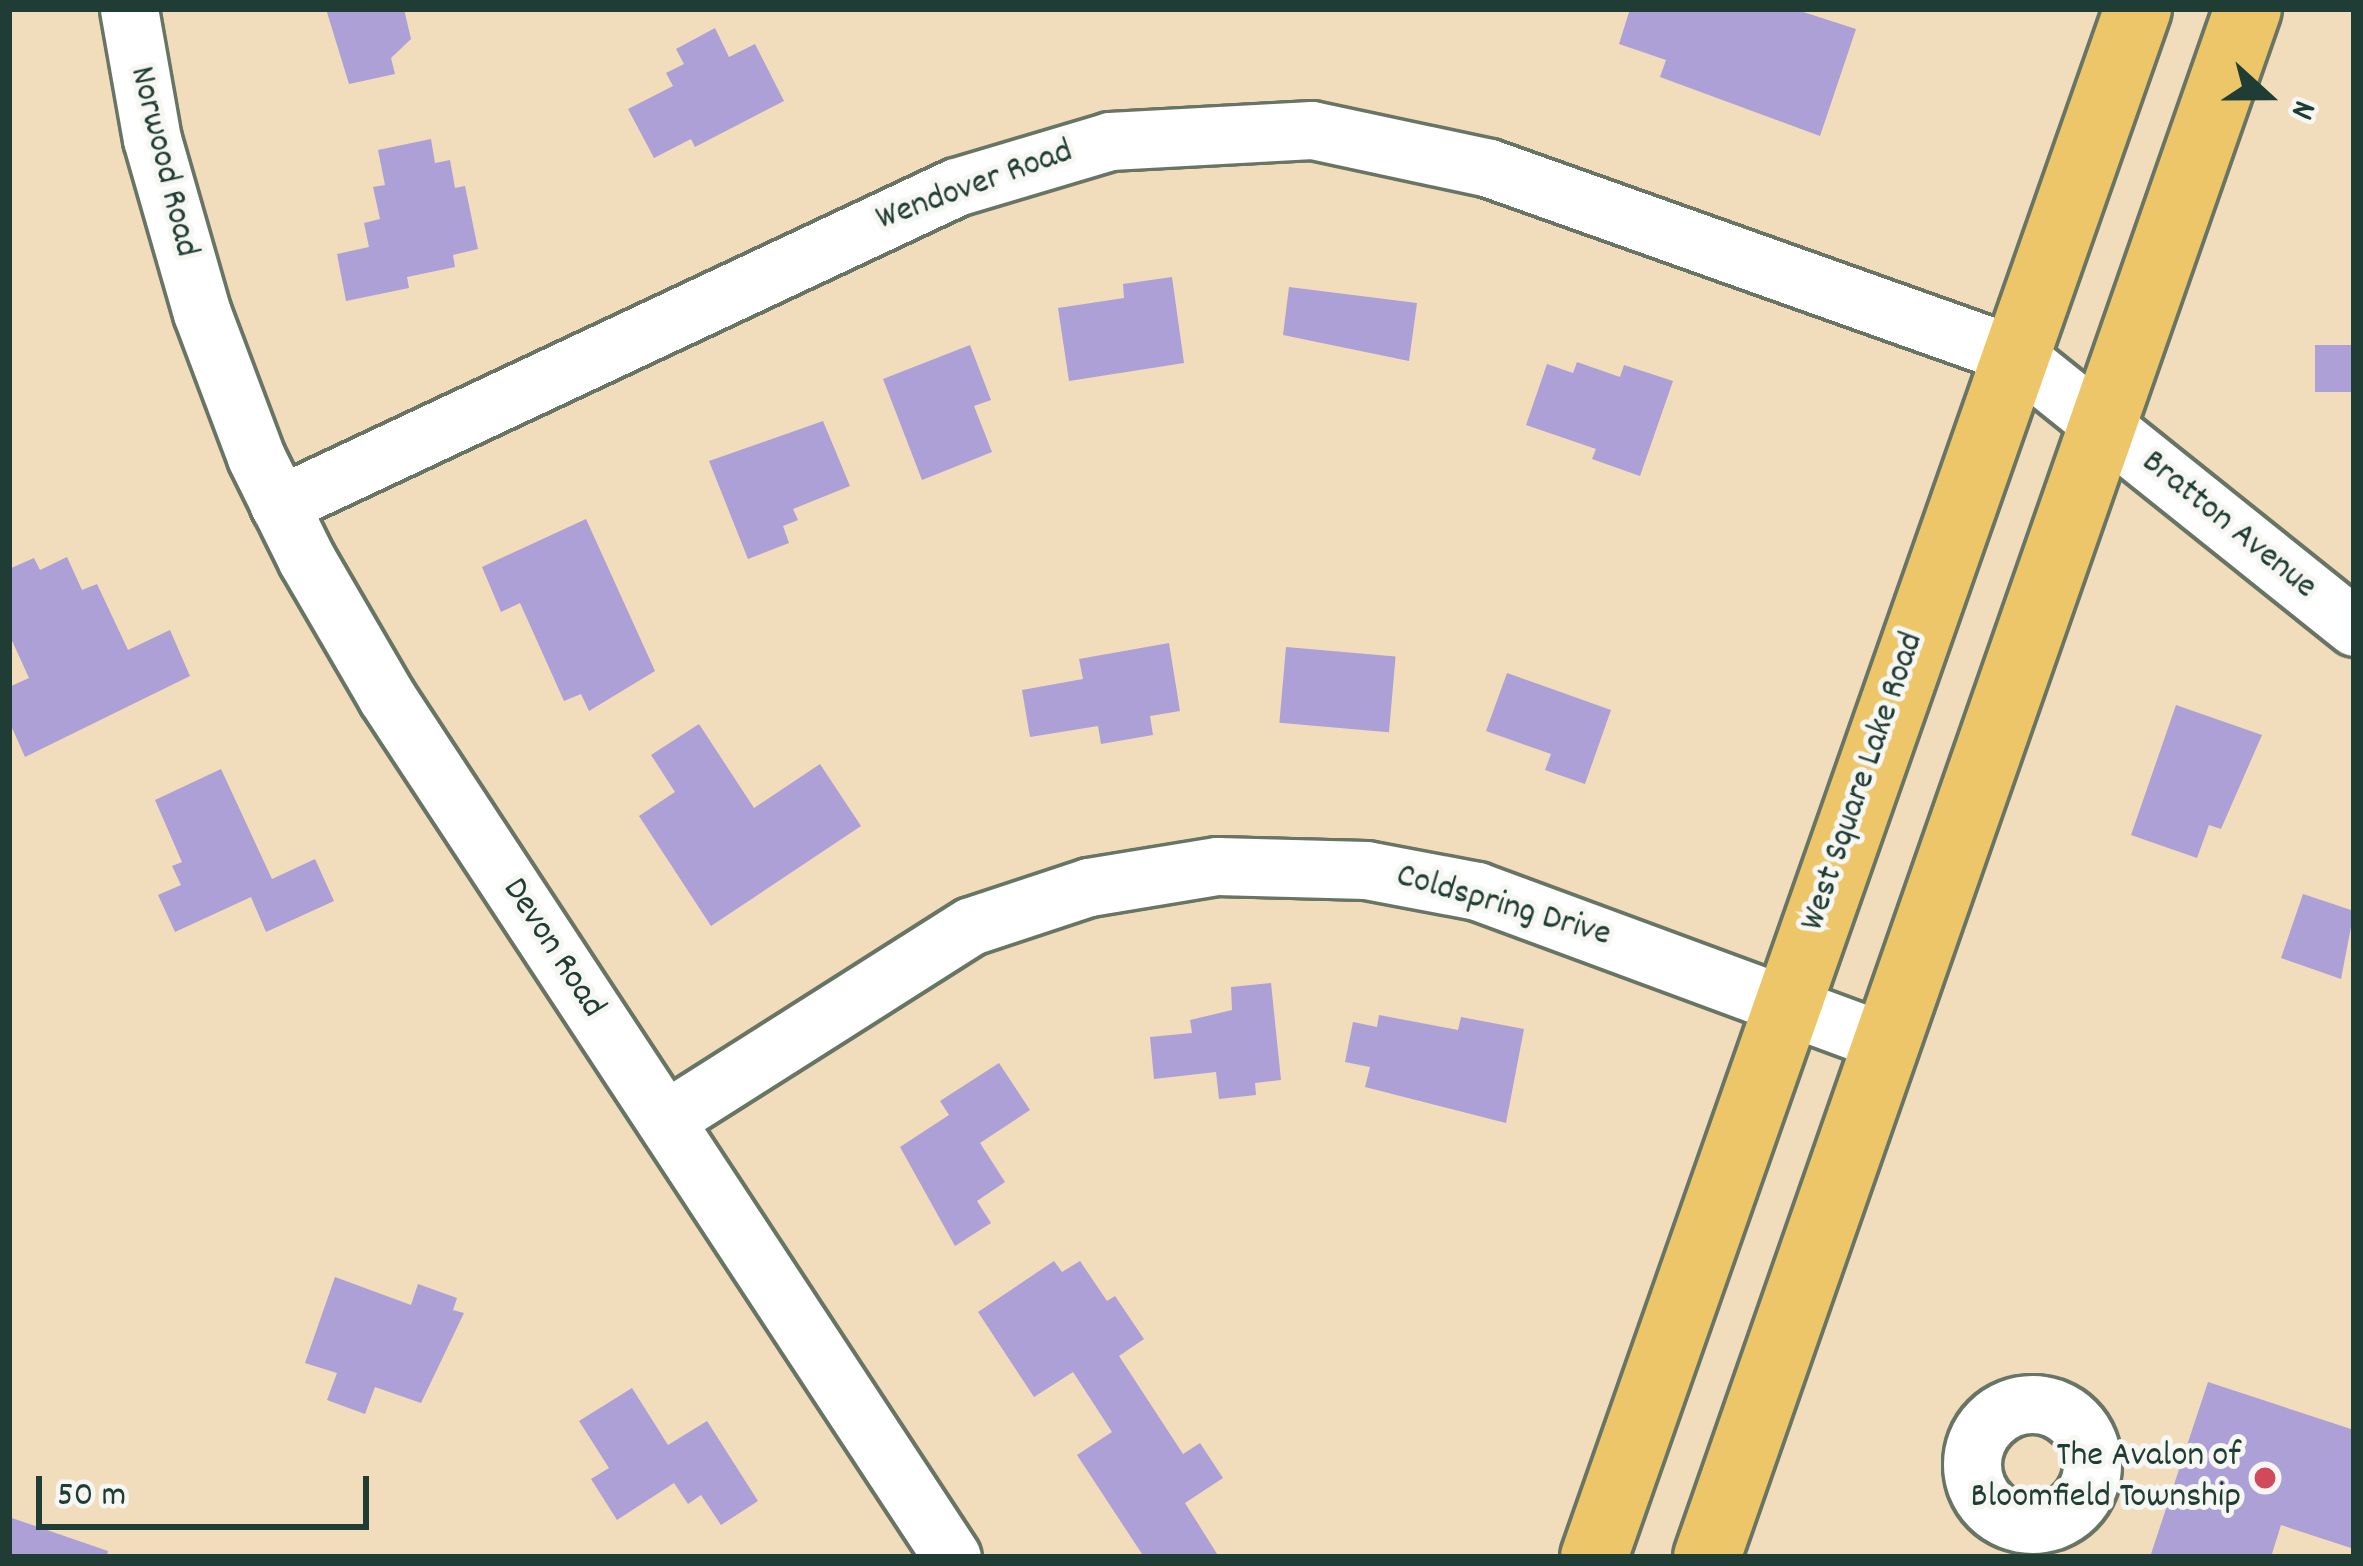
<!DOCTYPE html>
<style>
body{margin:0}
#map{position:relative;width:2363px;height:1566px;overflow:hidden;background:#f1dcbc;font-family:Dekko,sans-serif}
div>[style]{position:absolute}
.building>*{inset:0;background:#aca0d7;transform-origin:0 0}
.roads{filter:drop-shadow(3px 0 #687564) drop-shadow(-3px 0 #687564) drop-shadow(0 3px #687564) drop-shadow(0 -3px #687564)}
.minor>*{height:57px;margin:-28.5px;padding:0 28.5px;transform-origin:28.5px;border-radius:28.5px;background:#fff}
.minor>.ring{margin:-28.5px;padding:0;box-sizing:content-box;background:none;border:57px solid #fff;border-radius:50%}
.highway>*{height:66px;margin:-33px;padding:0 33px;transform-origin:33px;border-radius:33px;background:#ecc669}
.dots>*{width:33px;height:33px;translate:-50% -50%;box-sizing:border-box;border:6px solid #f6f6f2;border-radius:50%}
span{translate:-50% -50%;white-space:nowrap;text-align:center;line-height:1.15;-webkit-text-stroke:10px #f6f6f2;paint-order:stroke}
.street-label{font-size:36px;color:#1f3d34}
.poi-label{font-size:36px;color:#1f3d34}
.right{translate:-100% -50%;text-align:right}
.frame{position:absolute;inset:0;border:12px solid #1f3d34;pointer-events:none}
.north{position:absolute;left:2207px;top:36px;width:120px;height:120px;-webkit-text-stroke:9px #f6f6f2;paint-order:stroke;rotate:111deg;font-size:33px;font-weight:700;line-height:48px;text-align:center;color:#1f3d34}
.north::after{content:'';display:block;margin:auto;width:42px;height:54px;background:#1f3d34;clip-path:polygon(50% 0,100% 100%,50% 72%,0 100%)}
.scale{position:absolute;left:36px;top:1476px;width:333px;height:54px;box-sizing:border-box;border:6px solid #1f3d34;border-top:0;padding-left:15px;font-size:36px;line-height:42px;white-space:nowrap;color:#1f3d34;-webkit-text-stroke:9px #f6f6f2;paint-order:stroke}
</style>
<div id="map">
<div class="building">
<i style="clip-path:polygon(326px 9px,404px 9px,411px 39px,391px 58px,395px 74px,349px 84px)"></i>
<i style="clip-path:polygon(1630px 9px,1794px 9px,1856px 29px,1820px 136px,1660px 77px,1666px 60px,1619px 44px)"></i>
<i style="clip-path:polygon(715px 28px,729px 57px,755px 44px,784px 101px,695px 147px,691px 139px,654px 158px,628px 109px,673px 86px,666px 73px,684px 64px,676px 49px)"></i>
<i style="clip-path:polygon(431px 139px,435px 163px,450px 160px,455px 188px,465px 186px,478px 249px,453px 255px,455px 267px,407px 277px,409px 288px,346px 301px,337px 254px,369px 247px,364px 223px,380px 219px,373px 187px,385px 185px,378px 150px)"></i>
<i style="clip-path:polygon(1172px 277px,1184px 363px,1069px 381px,1058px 308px,1124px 298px,1123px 284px)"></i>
<i style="clip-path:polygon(1289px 287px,1417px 303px,1409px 361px,1283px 335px)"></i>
<i style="clip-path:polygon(970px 345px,991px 400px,974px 406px,992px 452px,922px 480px,883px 379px)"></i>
<i style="left:2315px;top:345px;width:39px;height:47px"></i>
<i style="clip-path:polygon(1577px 362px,1620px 377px,1624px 365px,1673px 381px,1640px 476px,1592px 459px,1596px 449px,1526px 425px,1547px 364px,1573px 373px)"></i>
<i style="clip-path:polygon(823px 421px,850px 486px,793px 509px,798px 520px,783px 526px,789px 543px,748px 559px,709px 461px)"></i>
<i style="clip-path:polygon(586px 519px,655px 671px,589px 711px,581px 694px,564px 701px,520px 603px,501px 612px,482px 567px)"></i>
<i style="clip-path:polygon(67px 557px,82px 590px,97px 584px,128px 650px,170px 630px,190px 676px,25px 757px,9px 721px,9px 687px,29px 678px,9px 634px,9px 569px,34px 558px,40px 570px)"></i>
<i style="clip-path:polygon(1169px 643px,1180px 711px,1150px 716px,1153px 735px,1101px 744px,1098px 726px,1030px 737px,1022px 690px,1083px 679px,1079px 659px)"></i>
<i style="left:1286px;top:647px;width:110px;height:76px;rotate:5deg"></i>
<i style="clip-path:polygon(1507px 673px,1611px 710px,1585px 784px,1545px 770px,1551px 754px,1486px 731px)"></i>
<i style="clip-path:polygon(2176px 705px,2262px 735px,2221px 829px,2209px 825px,2197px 858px,2131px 835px)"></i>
<i style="clip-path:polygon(699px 724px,754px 808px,820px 764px,861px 826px,711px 926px,639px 816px,675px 792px,651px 755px)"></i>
<i style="clip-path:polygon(221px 769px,272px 879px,315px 859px,334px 901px,266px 932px,251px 897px,175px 932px,158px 895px,181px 885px,172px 866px,182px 862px,155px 800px)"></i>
<i style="clip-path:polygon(2303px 894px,2354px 911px,2341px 979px,2281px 958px)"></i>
<i style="clip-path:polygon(1271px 983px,1281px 1080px,1255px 1083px,1256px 1095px,1219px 1099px,1216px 1072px,1154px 1079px,1150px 1037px,1192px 1033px,1190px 1020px,1232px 1010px,1231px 987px)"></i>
<i style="clip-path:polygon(1379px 1015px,1458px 1030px,1461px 1017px,1524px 1029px,1506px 1123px,1365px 1087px,1370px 1067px,1345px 1062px,1353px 1022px,1377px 1027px)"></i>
<i style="clip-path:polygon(999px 1063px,1030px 1110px,980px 1143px,1005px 1182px,977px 1201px,991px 1223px,955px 1246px,900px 1147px,949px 1115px,940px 1101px)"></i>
<i style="clip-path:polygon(1054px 1261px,1062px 1272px,1080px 1261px,1107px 1301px,1115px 1296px,1144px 1339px,1119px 1356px,1183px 1454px,1200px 1443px,1223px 1478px,1185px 1503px,1219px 1557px,1144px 1557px,1077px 1455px,1112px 1432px,1073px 1372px,1034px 1397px,978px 1312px)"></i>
<i style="clip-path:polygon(335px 1277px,411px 1305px,418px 1284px,457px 1298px,453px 1310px,464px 1313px,421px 1403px,375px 1387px,365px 1414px,327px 1400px,337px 1373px,305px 1363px)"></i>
<i style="clip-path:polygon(2208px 1382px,2354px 1430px,2354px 1549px,2281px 1525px,2271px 1557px,2150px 1557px)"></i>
<i style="clip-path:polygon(632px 1388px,668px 1445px,707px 1421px,758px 1501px,721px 1525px,701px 1495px,688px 1504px,674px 1483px,617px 1520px,591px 1479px,609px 1468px,579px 1421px)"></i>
<i style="clip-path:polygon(9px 1517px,108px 1551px,107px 1557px,9px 1557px)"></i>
</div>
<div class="roads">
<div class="minor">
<i style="left:129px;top:9px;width:132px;rotate:80deg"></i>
<i style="left:152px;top:139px;width:181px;rotate:74deg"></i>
<i style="left:202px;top:313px;width:154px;rotate:69.4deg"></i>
<i style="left:256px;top:457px;width:115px;rotate:63.7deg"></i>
<i style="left:307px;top:560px;width:157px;rotate:59.8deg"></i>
<i style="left:386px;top:696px;width:1030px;rotate:56.68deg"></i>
<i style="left:279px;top:505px;width:748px;rotate:-25.16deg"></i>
<i style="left:956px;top:187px;width:161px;rotate:-16.6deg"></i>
<i style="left:1110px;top:141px;width:202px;rotate:-3.1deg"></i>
<i style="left:1312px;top:130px;width:181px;rotate:12.1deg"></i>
<i style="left:1489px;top:168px;width:558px;rotate:19.57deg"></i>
<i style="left:2015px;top:355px;width:435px;rotate:38.7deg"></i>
<i style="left:665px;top:1120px;width:362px;rotate:-32.4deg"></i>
<i style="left:971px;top:926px;width:124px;rotate:-18.3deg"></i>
<i style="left:1089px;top:887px;width:130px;rotate:-9.3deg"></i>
<i style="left:1217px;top:866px;width:149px;rotate:1.5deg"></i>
<i style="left:1366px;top:870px;width:113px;rotate:10.7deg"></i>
<i style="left:1477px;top:891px;width:435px;rotate:20.3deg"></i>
<i class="ring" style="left:1972px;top:1404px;width:63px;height:63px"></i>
</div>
<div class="highway">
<i style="left:1594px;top:1557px;width:1641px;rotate:-70.64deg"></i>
<i style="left:1707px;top:1557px;width:1640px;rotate:-70.74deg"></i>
</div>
</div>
<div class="dots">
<i style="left:2265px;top:1478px;background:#d1495b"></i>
</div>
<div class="street-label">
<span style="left:162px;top:162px;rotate:76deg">Norwood Road</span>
<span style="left:975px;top:187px;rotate:-20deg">Wendover Road</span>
<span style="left:2228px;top:526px;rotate:39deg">Bratton Avenue</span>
<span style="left:1864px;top:782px;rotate:-71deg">West Square Lake Road</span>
<span style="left:1503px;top:907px;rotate:16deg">Coldspring Drive</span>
<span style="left:552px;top:949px;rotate:57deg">Devon Road</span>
</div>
<div class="poi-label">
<span class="right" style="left:2241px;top:1478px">The Avalon of<br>Bloomfield Township</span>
</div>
<div class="frame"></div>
<div class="north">N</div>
<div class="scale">50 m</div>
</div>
